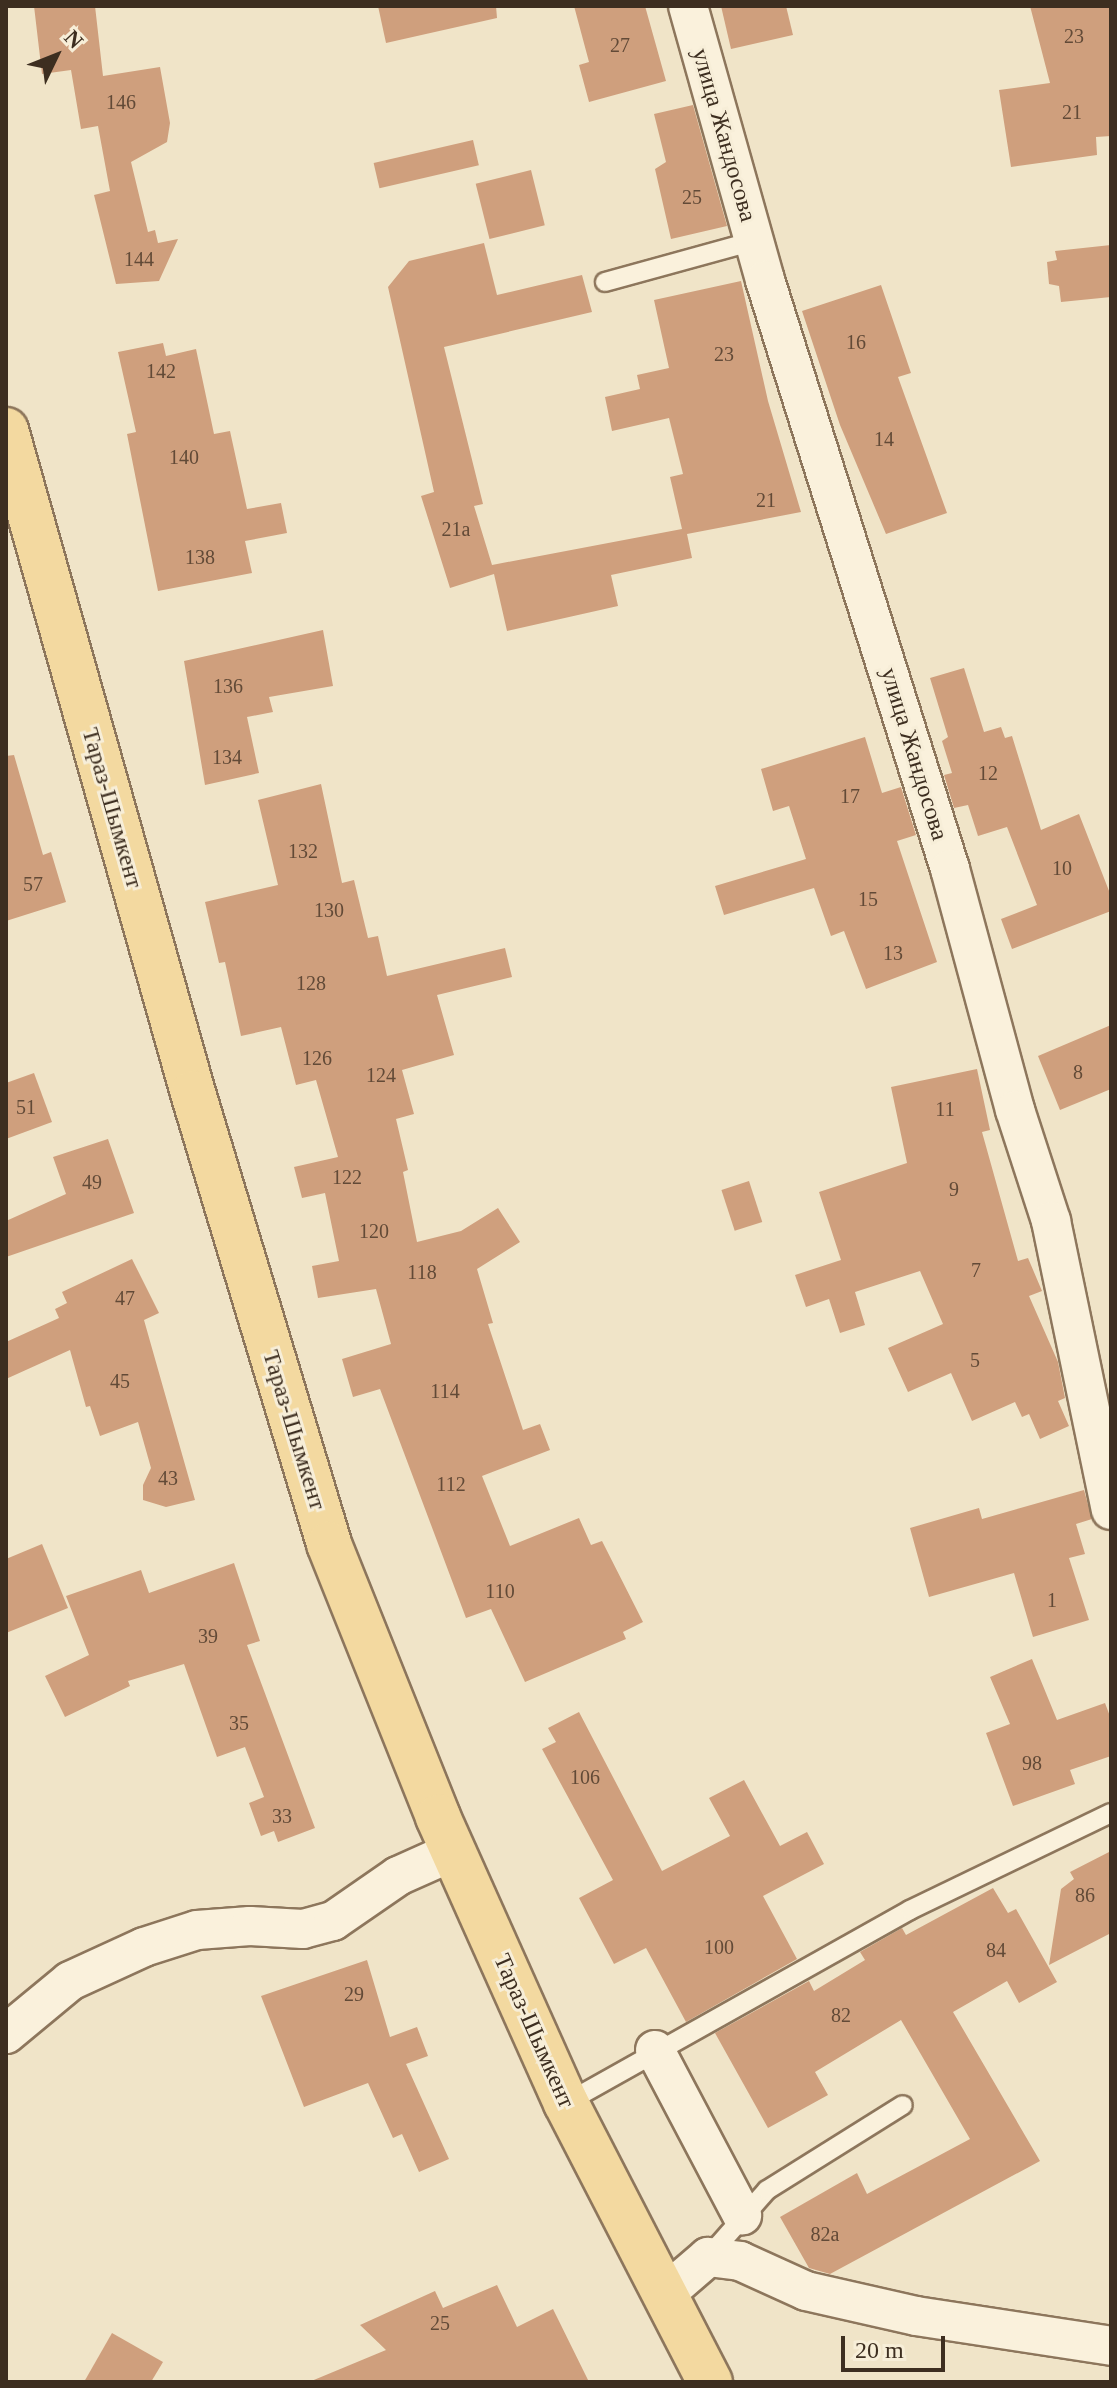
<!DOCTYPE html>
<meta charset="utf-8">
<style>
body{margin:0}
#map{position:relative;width:1117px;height:2388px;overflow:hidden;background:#f0e4c8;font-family:Georgia,serif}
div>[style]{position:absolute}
.building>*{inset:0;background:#cf9f7d;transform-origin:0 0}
.roads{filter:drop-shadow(2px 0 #8d765c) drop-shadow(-2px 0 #8d765c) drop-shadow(0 2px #8d765c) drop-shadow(0 -2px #8d765c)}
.service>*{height:18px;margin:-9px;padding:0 9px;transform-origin:9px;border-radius:9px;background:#faf1dc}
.minor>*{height:38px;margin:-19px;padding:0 19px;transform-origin:19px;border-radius:19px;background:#faf1dc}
.primary>*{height:44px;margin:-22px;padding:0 22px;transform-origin:22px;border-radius:22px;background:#f3d9a0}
span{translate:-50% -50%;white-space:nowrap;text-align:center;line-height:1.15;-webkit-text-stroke:6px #f7eed8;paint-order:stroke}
.number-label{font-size:20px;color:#624a37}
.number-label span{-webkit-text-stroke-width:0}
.street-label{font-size:24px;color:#3d2e20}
.frame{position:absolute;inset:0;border:8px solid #3d2e20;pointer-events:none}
.north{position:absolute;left:16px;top:16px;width:80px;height:80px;-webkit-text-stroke:6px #f7eed8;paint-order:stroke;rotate:47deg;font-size:22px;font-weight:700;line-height:32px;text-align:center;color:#3d2e20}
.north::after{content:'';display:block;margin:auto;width:28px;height:36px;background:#3d2e20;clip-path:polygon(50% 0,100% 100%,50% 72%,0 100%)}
.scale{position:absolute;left:841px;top:2336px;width:104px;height:36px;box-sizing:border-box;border:4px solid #3d2e20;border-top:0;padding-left:10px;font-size:24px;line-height:28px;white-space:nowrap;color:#3d2e20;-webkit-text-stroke:6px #f7eed8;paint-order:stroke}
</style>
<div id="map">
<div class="building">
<i style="clip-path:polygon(34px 6px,95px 6px,103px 76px,160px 67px,170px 123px,167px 142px,131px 162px,148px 232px,155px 230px,158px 243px,178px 239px,159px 281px,116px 284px,94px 195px,110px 191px,98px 126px,81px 129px,71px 70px,42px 74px)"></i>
<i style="clip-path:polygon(378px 6px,496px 6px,497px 18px,386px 43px)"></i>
<i style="clip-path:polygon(574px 6px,645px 6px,666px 81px,589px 102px,579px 65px,589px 62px)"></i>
<i style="clip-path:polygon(721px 6px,786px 6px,793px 35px,731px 49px)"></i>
<i style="clip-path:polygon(1030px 6px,1111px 6px,1111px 136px,1096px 137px,1097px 155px,1011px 167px,999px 90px,1050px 83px)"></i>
<i style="clip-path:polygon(693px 105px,727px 226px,671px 239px,655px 169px,666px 162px,654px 114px)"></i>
<i style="left:473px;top:140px;width:26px;height:102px;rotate:77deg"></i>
<i style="left:531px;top:170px;width:57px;height:57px;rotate:76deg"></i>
<i style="clip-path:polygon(484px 243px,497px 295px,582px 275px,592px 312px,444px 347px,483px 504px,474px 506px,492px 565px,682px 529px,670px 477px,683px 474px,669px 418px,612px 431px,605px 397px,640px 389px,637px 375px,669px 368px,654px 300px,741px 281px,768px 401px,801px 512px,687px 534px,692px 558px,611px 575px,618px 606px,507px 631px,494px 574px,450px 588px,421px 496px,434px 492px,388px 287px,409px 261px)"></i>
<i style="clip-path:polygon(1111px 245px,1111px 297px,1061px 302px,1059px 286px,1049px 284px,1047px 262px,1057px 260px,1055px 251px)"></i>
<i style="clip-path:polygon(881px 285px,911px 373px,898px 377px,947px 513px,886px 534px,840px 425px,802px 311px)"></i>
<i style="clip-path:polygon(163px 343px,166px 356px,196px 349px,214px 434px,230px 431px,247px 509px,281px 503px,287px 533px,245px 541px,252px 573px,158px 591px,127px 434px,136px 432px,118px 352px)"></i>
<i style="clip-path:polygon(323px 630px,333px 686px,269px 697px,273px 712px,247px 717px,259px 773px,205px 785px,184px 661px)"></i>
<i style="clip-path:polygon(964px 668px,984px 732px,1001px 727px,1005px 738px,1012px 736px,1041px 830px,1079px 814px,1111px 896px,1111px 911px,1012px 949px,1001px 919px,1037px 905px,1007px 827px,978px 836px,968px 805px,954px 808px,944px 775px,952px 773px,942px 741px,948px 737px,930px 678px)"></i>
<i style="clip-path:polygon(865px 737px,882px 793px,901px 787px,916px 835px,897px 841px,937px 962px,866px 989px,844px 931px,831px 936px,814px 888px,724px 915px,715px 886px,806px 859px,789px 806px,773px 811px,761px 769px)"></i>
<i style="clip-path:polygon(14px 755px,43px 855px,51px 852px,66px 902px,6px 921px,6px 756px)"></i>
<i style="clip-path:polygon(321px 784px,342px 883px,354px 880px,368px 938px,378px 936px,387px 976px,505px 948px,512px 977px,437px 995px,454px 1055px,402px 1070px,414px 1114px,396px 1119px,408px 1170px,403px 1172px,417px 1242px,461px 1231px,498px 1208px,520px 1242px,477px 1269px,493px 1323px,488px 1324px,523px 1430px,540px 1424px,550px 1450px,482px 1476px,510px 1546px,579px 1518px,591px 1545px,602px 1541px,643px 1622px,623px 1632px,626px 1639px,525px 1682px,491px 1609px,466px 1618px,380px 1389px,353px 1397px,342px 1359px,391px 1344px,376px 1289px,318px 1298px,312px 1266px,339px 1261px,325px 1193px,302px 1198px,294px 1167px,338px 1157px,316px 1080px,296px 1085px,281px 1027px,241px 1036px,225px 962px,219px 963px,205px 902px,278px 885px,258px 800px)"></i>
<i style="clip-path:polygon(1111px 1025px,1111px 1089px,1060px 1110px,1038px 1056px)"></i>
<i style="clip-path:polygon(977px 1069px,990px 1130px,982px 1132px,1018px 1261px,1028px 1258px,1042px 1291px,1029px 1296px,1058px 1362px,1065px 1398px,1058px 1401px,1069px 1426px,1040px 1439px,1029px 1414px,1022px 1417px,1015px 1402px,972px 1421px,951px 1373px,908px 1392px,888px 1348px,943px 1324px,920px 1271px,855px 1292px,865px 1325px,840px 1333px,829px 1299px,806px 1307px,795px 1275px,841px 1260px,819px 1192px,907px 1163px,891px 1087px)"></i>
<i style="clip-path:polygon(34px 1073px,52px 1122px,6px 1139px,6px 1083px)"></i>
<i style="clip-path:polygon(108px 1139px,134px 1213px,6px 1257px,6px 1221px,66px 1194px,53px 1157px)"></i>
<i style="left:749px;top:1181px;width:43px;height:29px;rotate:72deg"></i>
<i style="clip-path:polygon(132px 1259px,159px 1313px,144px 1320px,195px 1500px,166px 1507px,143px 1500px,143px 1485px,151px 1468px,138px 1422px,100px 1436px,90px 1406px,86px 1407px,70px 1350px,6px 1379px,6px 1342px,59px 1318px,55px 1309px,67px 1303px,62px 1292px)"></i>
<i style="clip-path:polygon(1084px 1490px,1092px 1519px,1076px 1524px,1085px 1554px,1069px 1558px,1089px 1620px,1033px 1637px,1014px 1573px,929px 1597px,910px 1528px,979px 1508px,982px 1519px)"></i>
<i style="clip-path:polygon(42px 1544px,68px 1608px,6px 1633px,6px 1559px)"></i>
<i style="clip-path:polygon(234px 1563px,260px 1641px,247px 1645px,315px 1828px,278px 1842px,274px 1831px,261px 1836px,249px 1803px,264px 1797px,245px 1747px,217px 1757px,184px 1664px,128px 1681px,130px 1686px,65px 1717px,45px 1676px,89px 1655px,66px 1596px,141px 1570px,149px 1593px)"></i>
<i style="clip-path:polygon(1032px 1659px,1057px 1720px,1105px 1703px,1111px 1719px,1111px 1756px,1070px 1770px,1075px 1784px,1013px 1806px,986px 1733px,1010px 1724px,990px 1677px)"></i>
<i style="clip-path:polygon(579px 1712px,662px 1871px,730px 1836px,709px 1798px,744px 1780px,780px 1846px,807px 1832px,824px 1864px,763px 1896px,797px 1959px,686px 2022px,646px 1948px,614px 1964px,579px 1898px,613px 1880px,542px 1749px,556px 1742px,548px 1728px)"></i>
<i style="clip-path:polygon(1111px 1851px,1111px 1933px,1049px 1965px,1061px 1889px,1074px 1879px,1070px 1872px)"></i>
<i style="clip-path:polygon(993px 1888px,1008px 1913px,1016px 1909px,1057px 1982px,1019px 2003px,1007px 1981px,953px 2012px,1040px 2161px,830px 2274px,809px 2268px,780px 2217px,857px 2173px,867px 2194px,970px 2139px,901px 2020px,815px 2072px,828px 2095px,768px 2128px,715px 2033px,809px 1981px,814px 1991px,865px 1960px,860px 1952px,902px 1928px,906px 1935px)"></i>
<i style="clip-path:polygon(367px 1960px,390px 2037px,417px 2027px,428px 2056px,406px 2064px,449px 2159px,419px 2172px,402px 2134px,393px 2138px,368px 2083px,304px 2107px,261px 1996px)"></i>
<i style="clip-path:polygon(497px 2285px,517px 2327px,553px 2309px,589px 2382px,309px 2382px,386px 2350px,360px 2325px,435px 2291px,443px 2308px)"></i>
<i style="clip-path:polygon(112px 2333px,163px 2362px,151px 2382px,84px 2382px)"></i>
</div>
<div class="roads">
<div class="service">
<i style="left:605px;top:282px;width:155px;rotate:-15.4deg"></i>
<i style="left:566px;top:2103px;width:394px;rotate:-29.3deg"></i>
<i style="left:910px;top:1910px;width:223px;rotate:-25.8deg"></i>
<i style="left:708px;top:2257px;width:89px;rotate:-48.6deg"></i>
<i style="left:767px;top:2190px;width:160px;rotate:-32deg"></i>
</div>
<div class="minor">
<i style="left:688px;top:6px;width:285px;rotate:74.3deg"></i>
<i style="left:765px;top:280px;width:617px;rotate:72.56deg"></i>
<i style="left:950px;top:869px;width:250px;rotate:74.9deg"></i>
<i style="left:1015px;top:1110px;width:117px;rotate:72deg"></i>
<i style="left:1051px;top:1221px;width:295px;rotate:78.3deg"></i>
<i style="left:6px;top:2034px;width:83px;rotate:-39.6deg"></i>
<i style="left:70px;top:1981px;width:81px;rotate:-24.7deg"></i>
<i style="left:144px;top:1947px;width:56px;rotate:-17.8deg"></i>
<i style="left:197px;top:1930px;width:53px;rotate:-4.3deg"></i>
<i style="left:250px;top:1926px;width:53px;rotate:3.2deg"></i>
<i style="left:303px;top:1929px;width:31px;rotate:-15deg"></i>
<i style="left:333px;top:1921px;width:79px;rotate:-34.7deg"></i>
<i style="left:398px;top:1876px;width:61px;rotate:-24.1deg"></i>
<i style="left:655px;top:2050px;width:187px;rotate:62.2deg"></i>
<i style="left:665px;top:2294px;width:57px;rotate:-40.7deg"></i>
<i style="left:708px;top:2257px;width:32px;rotate:7deg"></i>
<i style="left:740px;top:2261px;width:72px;rotate:24.4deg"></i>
<i style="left:806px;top:2291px;width:113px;rotate:12.8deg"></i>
<i style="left:916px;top:2316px;width:197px;rotate:8.7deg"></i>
</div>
<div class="primary">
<i style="left:6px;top:430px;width:689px;rotate:74.25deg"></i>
<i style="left:193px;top:1093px;width:471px;rotate:73.2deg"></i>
<i style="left:329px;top:1544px;width:294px;rotate:68.2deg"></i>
<i style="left:438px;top:1817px;width:313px;rotate:65.9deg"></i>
<i style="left:566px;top:2103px;width:314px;rotate:62.7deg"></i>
</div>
</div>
<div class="number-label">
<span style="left:1074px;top:36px">23</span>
<span style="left:620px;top:45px">27</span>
<span style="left:121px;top:102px">146</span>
<span style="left:1072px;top:112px">21</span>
<span style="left:692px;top:197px">25</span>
<span style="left:139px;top:259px">144</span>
<span style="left:856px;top:342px">16</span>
<span style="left:724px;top:354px">23</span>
<span style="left:161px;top:371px">142</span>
<span style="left:884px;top:439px">14</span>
<span style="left:184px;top:457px">140</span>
<span style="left:766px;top:500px">21</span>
<span style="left:456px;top:529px">21а</span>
<span style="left:200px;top:557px">138</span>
<span style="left:228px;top:686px">136</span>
<span style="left:227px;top:757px">134</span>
<span style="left:988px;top:773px">12</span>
<span style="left:850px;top:796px">17</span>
<span style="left:303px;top:851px">132</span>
<span style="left:1062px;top:868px">10</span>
<span style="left:33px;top:884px">57</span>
<span style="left:868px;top:899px">15</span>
<span style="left:329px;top:910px">130</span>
<span style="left:893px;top:953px">13</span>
<span style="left:311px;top:983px">128</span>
<span style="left:317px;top:1058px">126</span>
<span style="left:1078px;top:1072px">8</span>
<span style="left:381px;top:1075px">124</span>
<span style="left:26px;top:1107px">51</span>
<span style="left:945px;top:1109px">11</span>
<span style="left:347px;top:1177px">122</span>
<span style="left:92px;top:1182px">49</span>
<span style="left:954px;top:1189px">9</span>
<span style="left:374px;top:1231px">120</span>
<span style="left:976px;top:1270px">7</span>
<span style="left:422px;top:1272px">118</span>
<span style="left:125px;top:1298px">47</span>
<span style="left:975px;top:1360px">5</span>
<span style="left:120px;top:1381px">45</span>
<span style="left:445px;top:1391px">114</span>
<span style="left:168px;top:1478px">43</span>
<span style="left:451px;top:1484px">112</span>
<span style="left:500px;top:1591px">110</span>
<span style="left:1052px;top:1600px">1</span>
<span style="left:208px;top:1636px">39</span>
<span style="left:239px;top:1723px">35</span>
<span style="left:1032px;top:1763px">98</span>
<span style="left:585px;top:1777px">106</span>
<span style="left:282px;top:1816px">33</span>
<span style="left:1085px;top:1895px">86</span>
<span style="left:719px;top:1947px">100</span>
<span style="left:996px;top:1950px">84</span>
<span style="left:354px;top:1994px">29</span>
<span style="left:841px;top:2015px">82</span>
<span style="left:825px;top:2234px">82а</span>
<span style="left:440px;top:2323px">25</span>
</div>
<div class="street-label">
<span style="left:724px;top:135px;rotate:74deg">улица Жандосова</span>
<span style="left:914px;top:754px;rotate:73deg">улица Жандосова</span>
<span style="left:112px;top:808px;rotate:74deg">Тараз-Шымкент</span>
<span style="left:294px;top:1430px;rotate:73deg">Тараз-Шымкент</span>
<span style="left:534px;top:2031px;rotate:66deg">Тараз-Шымкент</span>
</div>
<div class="frame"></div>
<div class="north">N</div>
<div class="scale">20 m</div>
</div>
